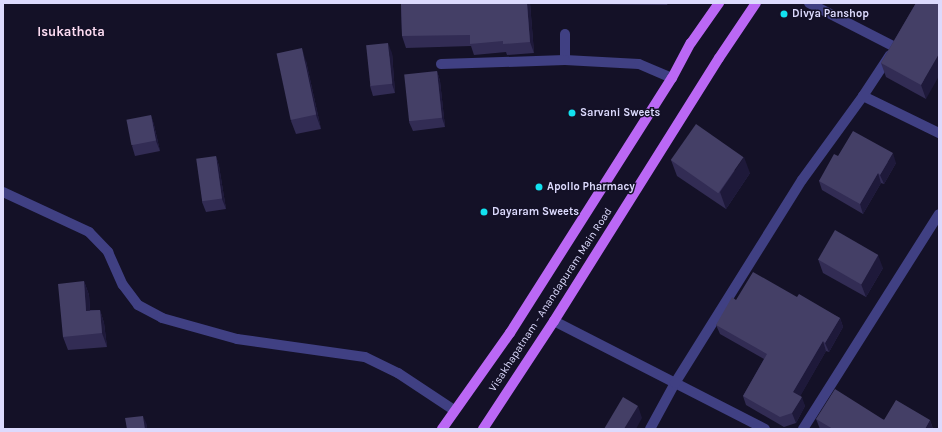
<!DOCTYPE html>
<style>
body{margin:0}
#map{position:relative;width:942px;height:432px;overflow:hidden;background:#141127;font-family:Karla,sans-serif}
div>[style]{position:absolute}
.minor>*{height:10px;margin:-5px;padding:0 5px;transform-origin:5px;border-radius:5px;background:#404083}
.major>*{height:10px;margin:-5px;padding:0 5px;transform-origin:5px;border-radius:5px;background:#bb68f5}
.wall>*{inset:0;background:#322c54}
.shaded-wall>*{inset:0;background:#1e193a}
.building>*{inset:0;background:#443f66;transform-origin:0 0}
.dots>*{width:11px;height:11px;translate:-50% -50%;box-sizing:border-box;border:2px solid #141127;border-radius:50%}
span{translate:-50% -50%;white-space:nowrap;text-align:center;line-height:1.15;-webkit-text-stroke:3px #141127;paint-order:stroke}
.poi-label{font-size:11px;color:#dcdafd;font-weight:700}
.left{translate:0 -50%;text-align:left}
.street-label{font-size:11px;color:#dcdafd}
.quarter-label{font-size:13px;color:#fddcf2;font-weight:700}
.frame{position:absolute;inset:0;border:4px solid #dcdafd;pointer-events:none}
</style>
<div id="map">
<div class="minor">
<i style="left:809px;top:3px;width:97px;rotate:27.1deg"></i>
<i style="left:565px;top:34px;width:26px;rotate:90deg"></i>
<i style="left:565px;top:60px;width:74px;rotate:3.1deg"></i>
<i style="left:639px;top:64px;width:36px;rotate:23deg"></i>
<i style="left:441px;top:64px;width:124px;rotate:-1.8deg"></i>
<i style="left:863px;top:96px;width:85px;rotate:26deg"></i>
<i style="left:3px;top:192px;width:95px;rotate:24.9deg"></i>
<i style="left:89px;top:232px;width:28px;rotate:46deg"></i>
<i style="left:108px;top:252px;width:36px;rotate:66deg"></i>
<i style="left:123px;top:285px;width:25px;rotate:53deg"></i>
<i style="left:138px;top:305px;width:27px;rotate:28deg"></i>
<i style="left:162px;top:318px;width:78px;rotate:15.6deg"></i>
<i style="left:237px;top:339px;width:129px;rotate:8deg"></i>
<i style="left:365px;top:357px;width:37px;rotate:26deg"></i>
<i style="left:398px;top:373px;width:67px;rotate:33.5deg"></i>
<i style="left:554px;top:321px;width:237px;rotate:27.1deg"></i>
<i style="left:650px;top:429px;width:52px;rotate:-61.5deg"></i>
<i style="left:675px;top:383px;width:239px;rotate:-58deg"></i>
<i style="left:802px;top:180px;width:104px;rotate:-54deg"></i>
<i style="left:863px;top:96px;width:49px;rotate:-56.6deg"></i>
<i style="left:803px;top:429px;width:254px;rotate:-57.7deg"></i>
</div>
<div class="major">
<i style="left:442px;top:429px;width:118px;rotate:-54.7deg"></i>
<i style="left:510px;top:333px;width:302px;rotate:-57.6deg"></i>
<i style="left:672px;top:78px;width:40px;rotate:-62deg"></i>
<i style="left:691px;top:43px;width:49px;rotate:-55deg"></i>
<i style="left:483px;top:429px;width:129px;rotate:-56.7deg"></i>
<i style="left:554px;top:321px;width:310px;rotate:-57.9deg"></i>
<i style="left:719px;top:58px;width:66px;rotate:-56.1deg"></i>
</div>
<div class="wall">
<i style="clip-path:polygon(401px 3px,530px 3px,534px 53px,507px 55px,506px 52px,474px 55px,471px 46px,406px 48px,402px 36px)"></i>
<i style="clip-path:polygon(580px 3px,668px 3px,667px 5px,580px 4px)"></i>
<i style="clip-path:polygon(916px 3px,926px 99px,886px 77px,881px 63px)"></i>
<i style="clip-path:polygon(392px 53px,395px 93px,373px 96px,370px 86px)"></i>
<i style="clip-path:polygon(306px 61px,321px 129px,296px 134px,291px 121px)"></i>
<i style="clip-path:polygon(437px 71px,440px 81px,445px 127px,413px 131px,409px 122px)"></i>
<i style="clip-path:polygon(151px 115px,154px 125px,160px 151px,135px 156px,132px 146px)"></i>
<i style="clip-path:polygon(216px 156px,219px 166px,226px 209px,206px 212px,202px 202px)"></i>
<i style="clip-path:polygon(838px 156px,896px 163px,884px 184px,881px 183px,863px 214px,822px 190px,819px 181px)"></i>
<i style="clip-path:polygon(671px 160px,750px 173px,726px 209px,677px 176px)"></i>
<i style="clip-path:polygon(818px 259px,883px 268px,866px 297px,823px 273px)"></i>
<i style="clip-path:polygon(84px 281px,89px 295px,90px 310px,100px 310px,104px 323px,107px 347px,68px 350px,63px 337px)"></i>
<i style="clip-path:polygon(797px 297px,840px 318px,843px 327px,829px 352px,826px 351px,800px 396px,805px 406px,796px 423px,784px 427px,746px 405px,743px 396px,764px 359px,720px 334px,716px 325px,736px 300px)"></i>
<i style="clip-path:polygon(816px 419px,930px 420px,933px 429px,820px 429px)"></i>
</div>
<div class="shaded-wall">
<i style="clip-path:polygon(527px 3px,530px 3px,534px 53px,530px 42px)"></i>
<i style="clip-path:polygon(388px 43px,392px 53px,395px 93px,392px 84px)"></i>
<i style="clip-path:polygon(302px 48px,306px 61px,321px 129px,316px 115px)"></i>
<i style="clip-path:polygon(939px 54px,939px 76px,926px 99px,921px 85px)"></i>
<i style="clip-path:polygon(437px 71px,440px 81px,445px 127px,442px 118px)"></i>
<i style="clip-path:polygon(151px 115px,154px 125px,160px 151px,156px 141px)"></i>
<i style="clip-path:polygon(893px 153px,896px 163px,884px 184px,880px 175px)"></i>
<i style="clip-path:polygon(216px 156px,219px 166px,226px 209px,222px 199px)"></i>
<i style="clip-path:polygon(744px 157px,750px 173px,726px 209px,720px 192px)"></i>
<i style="clip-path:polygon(878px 173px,881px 183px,863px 214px,860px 204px)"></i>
<i style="clip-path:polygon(878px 255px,883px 268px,866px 297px,861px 284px)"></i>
<i style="clip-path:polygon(84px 281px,89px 295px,91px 324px,86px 311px)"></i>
<i style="clip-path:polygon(100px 310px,104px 323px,107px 347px,102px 333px)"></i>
<i style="clip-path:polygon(840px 318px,843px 327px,829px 352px,825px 343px)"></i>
<i style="clip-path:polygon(823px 341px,826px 351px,797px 402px,793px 392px)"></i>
<i style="clip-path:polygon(802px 397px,805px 406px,796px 423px,792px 413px)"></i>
<i style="clip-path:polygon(638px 406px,642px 418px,636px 429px,624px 429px)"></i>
<i style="clip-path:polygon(143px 416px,147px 425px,147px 429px,145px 429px)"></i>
<i style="clip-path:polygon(930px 420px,933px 429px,925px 429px)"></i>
</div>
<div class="building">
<i style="clip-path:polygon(401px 3px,527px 3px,530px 42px,503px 44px,503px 41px,470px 44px,470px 35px,402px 36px)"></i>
<i style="clip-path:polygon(916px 3px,939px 3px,939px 54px,921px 85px,881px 63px)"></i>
<i style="left:388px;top:43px;width:41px;height:22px;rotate:84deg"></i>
<i style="left:302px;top:48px;width:68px;height:26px;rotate:78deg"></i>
<i style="left:437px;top:71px;width:47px;height:33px;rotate:84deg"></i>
<i style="left:151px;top:115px;width:26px;height:25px;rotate:79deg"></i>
<i style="left:696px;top:124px;width:58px;height:44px;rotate:35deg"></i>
<i style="clip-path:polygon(853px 131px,893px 153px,880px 175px,878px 173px,860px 204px,819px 181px,834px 154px,838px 156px)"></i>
<i style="left:216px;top:156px;width:43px;height:20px;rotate:82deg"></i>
<i style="left:835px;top:230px;width:50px;height:34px;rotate:30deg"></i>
<i style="clip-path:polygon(753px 272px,797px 297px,799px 294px,840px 318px,825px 343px,823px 341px,793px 392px,802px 397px,792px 413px,780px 417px,743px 396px,767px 354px,716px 325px,732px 297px,736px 300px)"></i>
<i style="clip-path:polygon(84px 281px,86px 311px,100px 310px,102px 333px,63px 337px,58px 284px)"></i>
<i style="clip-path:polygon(835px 389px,884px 420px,896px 400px,930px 420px,925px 429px,833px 429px,816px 419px)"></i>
<i style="clip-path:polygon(623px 397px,638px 406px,624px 429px,604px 429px)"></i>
<i style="clip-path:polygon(143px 416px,145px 429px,127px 429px,125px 418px)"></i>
</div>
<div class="dots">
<i style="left:784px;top:14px;background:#12e2f0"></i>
<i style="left:572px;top:113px;background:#12e2f0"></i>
<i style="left:539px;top:187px;background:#12e2f0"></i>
<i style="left:484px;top:212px;background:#12e2f0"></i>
</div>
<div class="poi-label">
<span class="left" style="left:792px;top:14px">Divya Panshop</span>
<span class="left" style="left:580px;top:113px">Sarvani Sweets</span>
<span class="left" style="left:547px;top:187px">Apollo Pharmacy</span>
<span class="left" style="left:492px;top:212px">Dayaram Sweets</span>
</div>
<div class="street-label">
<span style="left:551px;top:300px;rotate:-57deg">Visakhapatnam - Anandapuram Main Road</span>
</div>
<div class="quarter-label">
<span style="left:71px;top:32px">Isukathota</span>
</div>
<div class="frame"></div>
</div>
